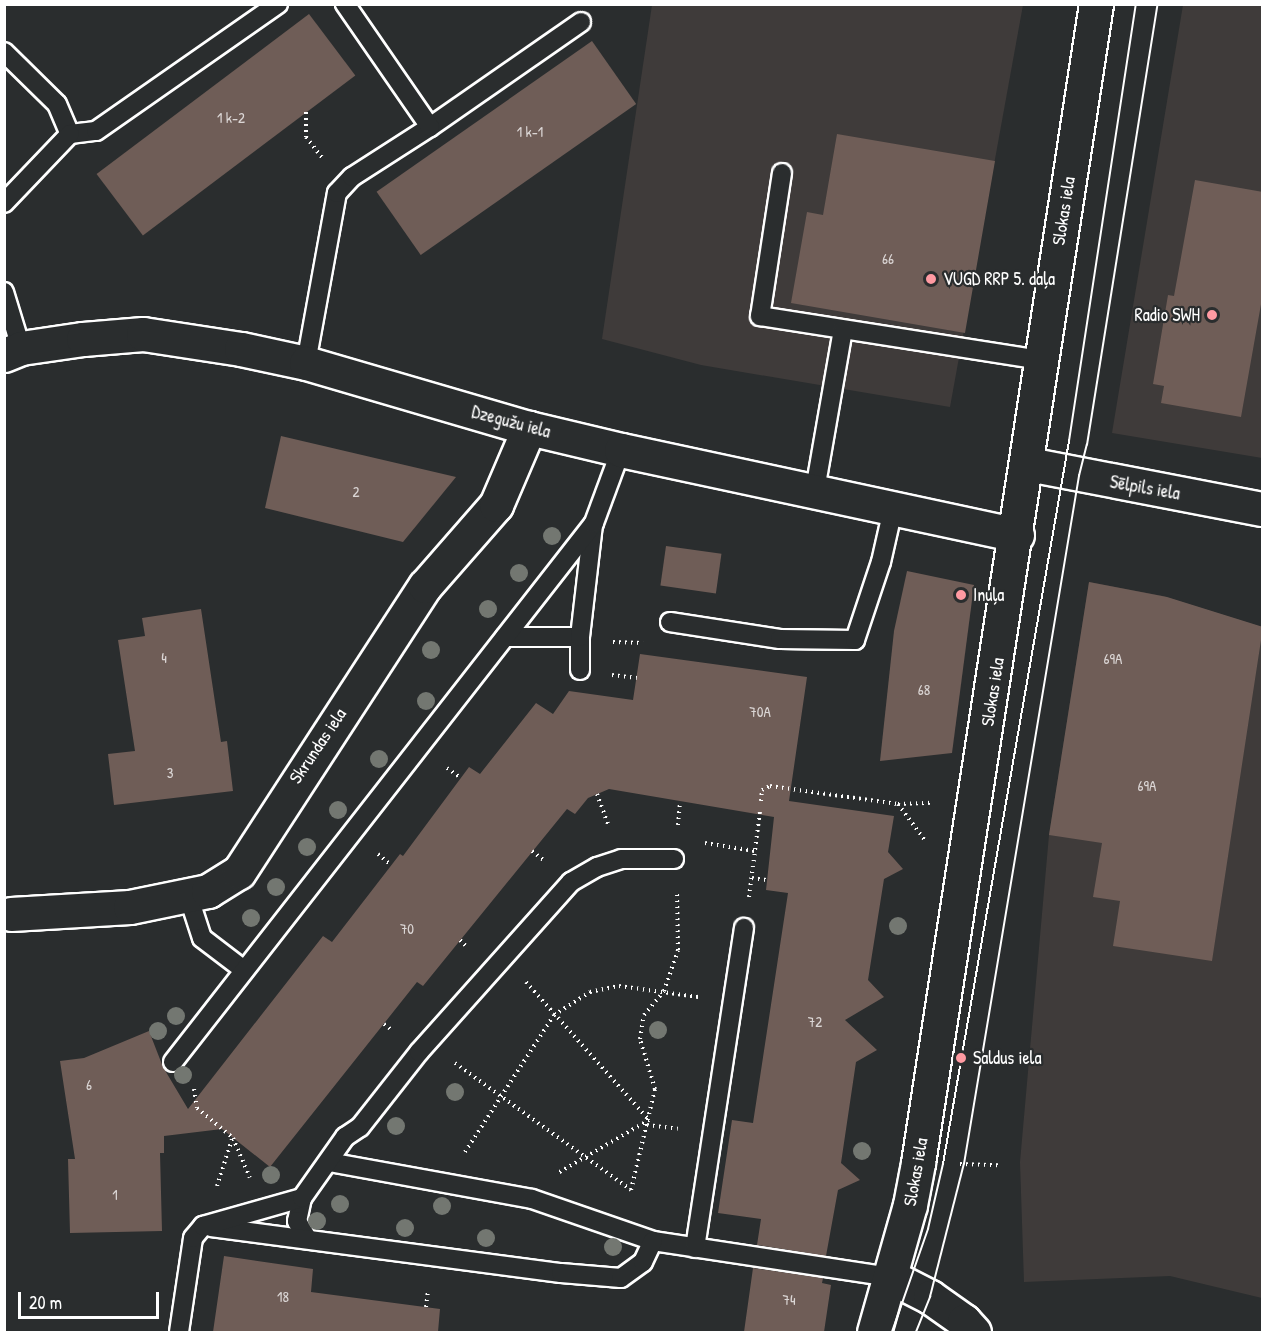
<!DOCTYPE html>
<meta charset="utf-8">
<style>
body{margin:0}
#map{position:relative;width:1267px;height:1337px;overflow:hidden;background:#2a2d2e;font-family:"Patrick Hand",sans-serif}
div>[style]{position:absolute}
.built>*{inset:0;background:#3f3b3a}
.building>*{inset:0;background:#6f5d57;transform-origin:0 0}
.path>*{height:4px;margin-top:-2px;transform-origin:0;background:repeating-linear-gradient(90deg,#fff 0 1.5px,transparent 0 6px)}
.roads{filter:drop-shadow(2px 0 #fff) drop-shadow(-2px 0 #fff) drop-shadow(0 2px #fff) drop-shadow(0 -2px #fff)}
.service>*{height:18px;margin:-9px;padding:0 9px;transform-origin:9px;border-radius:9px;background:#2a2d2e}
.minor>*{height:33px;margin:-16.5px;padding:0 16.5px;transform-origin:16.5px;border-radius:16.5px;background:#2a2d2e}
.tertiary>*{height:33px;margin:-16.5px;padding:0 16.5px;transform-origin:16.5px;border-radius:16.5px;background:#2a2d2e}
.tram>*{height:1.5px;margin:-0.75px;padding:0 0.75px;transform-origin:0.75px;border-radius:0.75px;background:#fff}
.trees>*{width:18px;height:18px;margin:-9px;border-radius:50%;background:#737771}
.dots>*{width:16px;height:16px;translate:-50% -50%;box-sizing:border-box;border:3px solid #2a2d2e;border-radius:50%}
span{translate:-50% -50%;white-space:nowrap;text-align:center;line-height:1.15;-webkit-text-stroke:4.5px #2a2d2e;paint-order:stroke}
.number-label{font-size:15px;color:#dbd6d5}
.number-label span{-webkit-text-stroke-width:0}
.street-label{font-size:18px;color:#fff}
.poi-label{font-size:18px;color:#fff}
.left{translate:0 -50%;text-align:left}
.right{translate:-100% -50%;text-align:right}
.frame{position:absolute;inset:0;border:6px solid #fff;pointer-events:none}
.scale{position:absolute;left:18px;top:1292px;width:141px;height:27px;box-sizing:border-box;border:3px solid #fff;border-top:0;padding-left:8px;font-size:18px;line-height:21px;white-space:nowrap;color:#fff;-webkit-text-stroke:4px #2a2d2e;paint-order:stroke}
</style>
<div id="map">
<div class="built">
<i style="clip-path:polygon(652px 5px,1023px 5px,950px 407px,701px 365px,602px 339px)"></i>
<i style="clip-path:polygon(1183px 5px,1262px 5px,1262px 458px,1112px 433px)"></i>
<i style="clip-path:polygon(1089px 582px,1163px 596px,1262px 627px,1262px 1298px,1170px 1276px,1024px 1282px,1020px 1162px,1049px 835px)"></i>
</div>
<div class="building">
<i style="left:309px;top:14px;width:77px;height:266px;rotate:53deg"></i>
<i style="left:592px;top:41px;width:77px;height:263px;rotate:55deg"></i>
<i style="clip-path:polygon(837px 134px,995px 161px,965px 333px,791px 303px,807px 212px,823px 215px)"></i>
<i style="clip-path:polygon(1195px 180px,1263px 192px,1263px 293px,1241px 417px,1161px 403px,1164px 386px,1153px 384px,1168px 295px,1174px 296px)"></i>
<i style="clip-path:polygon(281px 436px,456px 477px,403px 542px,265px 508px)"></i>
<i style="left:666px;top:546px;width:56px;height:40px;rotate:8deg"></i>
<i style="clip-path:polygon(907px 571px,974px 585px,952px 753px,880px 761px,894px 631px)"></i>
<i style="clip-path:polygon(1089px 582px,1167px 597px,1263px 627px,1212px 961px,1113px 946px,1120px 901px,1093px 897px,1102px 843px,1049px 835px)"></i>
<i style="clip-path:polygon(201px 609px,221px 742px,227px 741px,233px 791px,114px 805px,108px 754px,135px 751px,118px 640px,145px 636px,142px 618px)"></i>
<i style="clip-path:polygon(640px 654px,807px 677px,789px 801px,894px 816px,888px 852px,903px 869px,884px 879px,868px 980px,884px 997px,845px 1020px,877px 1050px,856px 1062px,841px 1163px,860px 1180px,838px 1190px,826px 1256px,757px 1245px,761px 1219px,718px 1213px,732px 1120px,753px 1123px,788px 893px,766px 890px,774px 817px,609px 789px,588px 798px,575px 814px,567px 809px,423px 986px,417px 982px,270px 1167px,222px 1129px,164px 1136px,164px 1153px,160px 1153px,162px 1231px,70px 1233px,68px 1159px,75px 1159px,60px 1061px,84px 1058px,149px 1031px,163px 1067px,188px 1109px,323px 936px,332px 942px,400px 854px,403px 856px,469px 767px,480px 774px,536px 703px,553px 714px,569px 691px,633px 700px)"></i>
<i style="clip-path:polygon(224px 1256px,313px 1269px,311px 1292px,440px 1309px,438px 1332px,213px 1332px)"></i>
<i style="clip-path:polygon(753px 1268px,823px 1278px,822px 1283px,831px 1285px,824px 1332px,744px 1332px)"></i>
</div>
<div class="path">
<i style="left:306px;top:112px;width:25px;rotate:90deg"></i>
<i style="left:306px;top:137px;width:28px;rotate:52deg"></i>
<i style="left:613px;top:642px;width:30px;rotate:2deg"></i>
<i style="left:612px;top:675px;width:25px;rotate:7deg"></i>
<i style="left:447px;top:768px;width:17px;rotate:36deg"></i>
<i style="left:597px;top:794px;width:35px;rotate:70deg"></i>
<i style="left:761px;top:801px;width:11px;rotate:-85deg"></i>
<i style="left:762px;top:790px;width:9px;rotate:-27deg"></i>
<i style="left:770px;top:786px;width:129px;rotate:8deg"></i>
<i style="left:898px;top:804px;width:34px;rotate:-2deg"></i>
<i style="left:898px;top:804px;width:44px;rotate:53.4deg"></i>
<i style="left:678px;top:825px;width:23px;rotate:-85deg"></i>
<i style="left:705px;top:843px;width:50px;rotate:9.3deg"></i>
<i style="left:532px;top:851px;width:16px;rotate:38deg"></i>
<i style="left:378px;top:854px;width:17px;rotate:40deg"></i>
<i style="left:752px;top:878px;width:15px;rotate:8deg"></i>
<i style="left:749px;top:897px;width:87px;rotate:-82.7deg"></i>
<i style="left:460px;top:940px;width:10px;rotate:45deg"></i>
<i style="left:526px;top:982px;width:185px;rotate:48.3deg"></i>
<i style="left:649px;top:1120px;width:105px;rotate:149.8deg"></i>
<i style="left:384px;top:1024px;width:11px;rotate:38deg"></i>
<i style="left:455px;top:1063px;width:217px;rotate:35.8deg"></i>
<i style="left:194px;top:1089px;width:19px;rotate:81deg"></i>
<i style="left:197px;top:1108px;width:47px;rotate:39.8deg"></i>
<i style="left:233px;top:1138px;width:43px;rotate:67deg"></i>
<i style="left:647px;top:1125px;width:31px;rotate:7deg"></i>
<i style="left:465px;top:1152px;width:163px;rotate:-57deg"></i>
<i style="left:554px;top:1015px;width:43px;rotate:-32.6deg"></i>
<i style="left:590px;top:992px;width:30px;rotate:-12deg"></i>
<i style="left:619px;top:986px;width:80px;rotate:7.9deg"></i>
<i style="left:960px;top:1164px;width:38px;rotate:2deg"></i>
<i style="left:217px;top:1186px;width:49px;rotate:-72.3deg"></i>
<i style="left:631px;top:1190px;width:104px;rotate:-76.6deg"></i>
<i style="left:655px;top:1089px;width:52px;rotate:-106.7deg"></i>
<i style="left:640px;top:1039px;width:24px;rotate:-81deg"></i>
<i style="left:644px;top:1015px;width:31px;rotate:-50deg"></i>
<i style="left:664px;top:991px;width:43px;rotate:-71.1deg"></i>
<i style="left:678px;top:950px;width:58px;rotate:-91deg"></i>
<i style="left:426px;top:1307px;width:17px;rotate:-83deg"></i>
</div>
<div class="roads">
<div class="service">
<i style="left:4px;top:52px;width:74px;rotate:44.5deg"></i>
<i style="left:57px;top:104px;width:33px;rotate:67deg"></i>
<i style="left:70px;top:134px;width:26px;rotate:-7deg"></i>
<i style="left:96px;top:131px;width:222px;rotate:-34.9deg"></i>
<i style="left:430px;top:127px;width:184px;rotate:-34.8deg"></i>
<i style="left:782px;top:173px;width:145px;rotate:98.7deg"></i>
<i style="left:760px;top:316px;width:284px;rotate:8.9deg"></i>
<i style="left:4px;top:203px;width:95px;rotate:-46.3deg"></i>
<i style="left:4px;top:292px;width:59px;rotate:73.1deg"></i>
<i style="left:306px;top:363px;width:173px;rotate:-79.7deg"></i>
<i style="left:337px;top:193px;width:22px;rotate:-47deg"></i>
<i style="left:352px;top:177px;width:93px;rotate:-32.7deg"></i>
<i style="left:430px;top:127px;width:150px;rotate:-124.6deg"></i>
<i style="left:815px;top:490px;width:162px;rotate:-80.1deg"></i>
<i style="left:670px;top:622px;width:111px;rotate:8.8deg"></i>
<i style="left:780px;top:639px;width:75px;rotate:0.8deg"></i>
<i style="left:855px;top:640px;width:82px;rotate:-71.6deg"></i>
<i style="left:881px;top:562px;width:54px;rotate:-77.2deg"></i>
<i style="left:505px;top:637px;width:75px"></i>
<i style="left:580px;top:670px;width:33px;rotate:-90deg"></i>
<i style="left:580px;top:637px;width:113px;rotate:-83.4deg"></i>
<i style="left:188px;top:895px;width:45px;rotate:72deg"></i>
<i style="left:202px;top:938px;width:53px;rotate:37.3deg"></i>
<i style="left:173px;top:1062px;width:684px;rotate:-52.01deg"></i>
<i style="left:594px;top:523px;width:78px;rotate:-69.7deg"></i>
<i style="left:329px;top:1162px;width:206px;rotate:10.3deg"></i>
<i style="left:532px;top:1199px;width:128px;rotate:19.1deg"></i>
<i style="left:653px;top:1241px;width:241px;rotate:8.6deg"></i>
<i style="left:302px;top:1198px;width:24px;rotate:102deg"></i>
<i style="left:297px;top:1221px;width:20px;rotate:60deg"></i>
<i style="left:211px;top:1227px;width:353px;rotate:7.5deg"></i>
<i style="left:561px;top:1273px;width:60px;rotate:4.8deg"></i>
<i style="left:621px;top:1278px;width:27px;rotate:-36deg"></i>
<i style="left:643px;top:1262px;width:23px;rotate:-65deg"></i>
<i style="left:695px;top:1248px;width:324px;rotate:-81.3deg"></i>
<i style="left:179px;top:1332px;width:95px;rotate:-81.5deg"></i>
<i style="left:193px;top:1238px;width:16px;rotate:-50deg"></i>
<i style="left:203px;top:1226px;width:103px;rotate:-15.8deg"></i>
<i style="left:302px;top:1198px;width:75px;rotate:-54.8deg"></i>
<i style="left:345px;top:1137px;width:18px;rotate:-34deg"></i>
<i style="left:360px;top:1127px;width:95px;rotate:-51.8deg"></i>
<i style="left:419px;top:1052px;width:228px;rotate:-48.2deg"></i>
<i style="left:571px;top:882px;width:30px;rotate:-30deg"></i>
<i style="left:597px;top:867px;width:25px;rotate:-18deg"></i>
<i style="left:621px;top:859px;width:53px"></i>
</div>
<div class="minor">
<i style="left:4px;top:355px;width:18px;rotate:-22deg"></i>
<i style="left:21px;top:348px;width:63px;rotate:-8.3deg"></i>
<i style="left:83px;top:339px;width:60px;rotate:-4.8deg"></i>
<i style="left:143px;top:334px;width:99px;rotate:8.7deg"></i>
<i style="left:241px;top:349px;width:66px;rotate:12.2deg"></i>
<i style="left:306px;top:363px;width:232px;rotate:16.3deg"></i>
<i style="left:529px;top:428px;width:95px;rotate:13.4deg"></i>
<i style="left:621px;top:450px;width:405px;rotate:12.1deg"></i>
<i style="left:1028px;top:464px;width:238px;rotate:10.9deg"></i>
<i style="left:11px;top:914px;width:119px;rotate:-3.4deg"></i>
<i style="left:130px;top:907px;width:80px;rotate:-11.6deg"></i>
<i style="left:208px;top:891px;width:36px;rotate:-32deg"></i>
<i style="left:239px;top:872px;width:341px;rotate:-57deg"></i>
<i style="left:425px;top:586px;width:108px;rotate:-48.8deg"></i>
<i style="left:496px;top:505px;width:84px;rotate:-66.8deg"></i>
</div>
<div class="tertiary">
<i style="left:891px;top:1277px;width:44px;rotate:27.1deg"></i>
<i style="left:930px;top:1297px;width:42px;rotate:35.2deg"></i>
<i style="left:964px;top:1321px;width:15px;rotate:48deg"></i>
<i style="left:874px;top:1332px;width:132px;rotate:-74.2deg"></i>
<i style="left:910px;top:1205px;width:43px;rotate:-79.2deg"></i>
<i style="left:918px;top:1163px;width:1173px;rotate:-81.27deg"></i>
</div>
</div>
<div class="tram">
<i style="left:892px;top:1332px;width:109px;rotate:-70.7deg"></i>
<i style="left:928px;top:1229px;width:67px;rotate:-77deg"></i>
<i style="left:943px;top:1164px;width:734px;rotate:-80.11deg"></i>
<i style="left:1069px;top:441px;width:442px;rotate:-81.3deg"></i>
<i style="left:916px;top:1332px;width:38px;rotate:-68deg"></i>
<i style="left:930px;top:1297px;width:137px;rotate:-75.7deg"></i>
<i style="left:964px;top:1164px;width:698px;rotate:-80.51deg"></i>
<i style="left:1079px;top:476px;width:32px;rotate:-76deg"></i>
<i style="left:1087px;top:445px;width:447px;rotate:-80.9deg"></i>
</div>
<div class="trees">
<i style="left:552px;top:536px"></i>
<i style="left:519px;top:573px"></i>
<i style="left:488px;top:609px"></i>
<i style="left:431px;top:650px"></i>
<i style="left:426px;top:701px"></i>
<i style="left:379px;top:759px"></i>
<i style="left:338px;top:810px"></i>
<i style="left:307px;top:847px"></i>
<i style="left:276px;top:887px"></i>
<i style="left:251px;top:918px"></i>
<i style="left:898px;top:926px"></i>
<i style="left:176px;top:1016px"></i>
<i style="left:658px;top:1030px"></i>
<i style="left:158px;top:1031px"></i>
<i style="left:183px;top:1075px"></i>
<i style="left:455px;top:1092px"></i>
<i style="left:396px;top:1126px"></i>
<i style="left:862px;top:1151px"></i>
<i style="left:271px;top:1175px"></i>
<i style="left:340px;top:1204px"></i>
<i style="left:442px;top:1206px"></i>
<i style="left:317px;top:1221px"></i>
<i style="left:405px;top:1228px"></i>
<i style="left:486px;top:1238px"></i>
<i style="left:613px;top:1247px"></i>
</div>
<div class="dots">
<i style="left:931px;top:279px;background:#ff9aa2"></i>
<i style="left:1212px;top:315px;background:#ff9aa2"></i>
<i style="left:961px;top:595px;background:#ff9aa2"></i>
<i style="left:961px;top:1058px;background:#ff9aa2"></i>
</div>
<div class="number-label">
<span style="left:231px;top:118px">1 k-2</span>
<span style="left:530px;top:132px">1 k-1</span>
<span style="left:888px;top:259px">66</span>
<span style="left:356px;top:492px">2</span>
<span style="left:164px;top:658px">4</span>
<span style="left:1113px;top:659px">69A</span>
<span style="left:924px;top:690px">68</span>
<span style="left:760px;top:712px">70A</span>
<span style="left:170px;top:773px">3</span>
<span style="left:1147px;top:786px">69A</span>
<span style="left:407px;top:929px">70</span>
<span style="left:815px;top:1022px">72</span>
<span style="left:89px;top:1085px">6</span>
<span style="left:115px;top:1195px">1</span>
<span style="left:283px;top:1297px">18</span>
<span style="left:789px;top:1300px">74</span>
</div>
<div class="street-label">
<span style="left:1064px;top:211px;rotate:-81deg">Slokas iela</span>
<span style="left:511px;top:422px;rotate:15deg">Dzegužu iela</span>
<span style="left:1145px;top:488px;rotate:10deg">Sēlpils iela</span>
<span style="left:993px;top:692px;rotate:-81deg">Slokas iela</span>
<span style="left:318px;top:746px;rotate:-56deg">Skrundas iela</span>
<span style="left:916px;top:1172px;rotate:-80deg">Slokas iela</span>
</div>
<div class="poi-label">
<span class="left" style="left:943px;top:279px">VUGD RRP 5. daļa</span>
<span class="right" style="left:1200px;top:315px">Radio SWH</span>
<span class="left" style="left:973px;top:595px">Inuļa</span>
<span class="left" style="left:973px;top:1058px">Saldus iela</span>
</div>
<div class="frame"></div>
<div class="scale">20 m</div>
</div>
